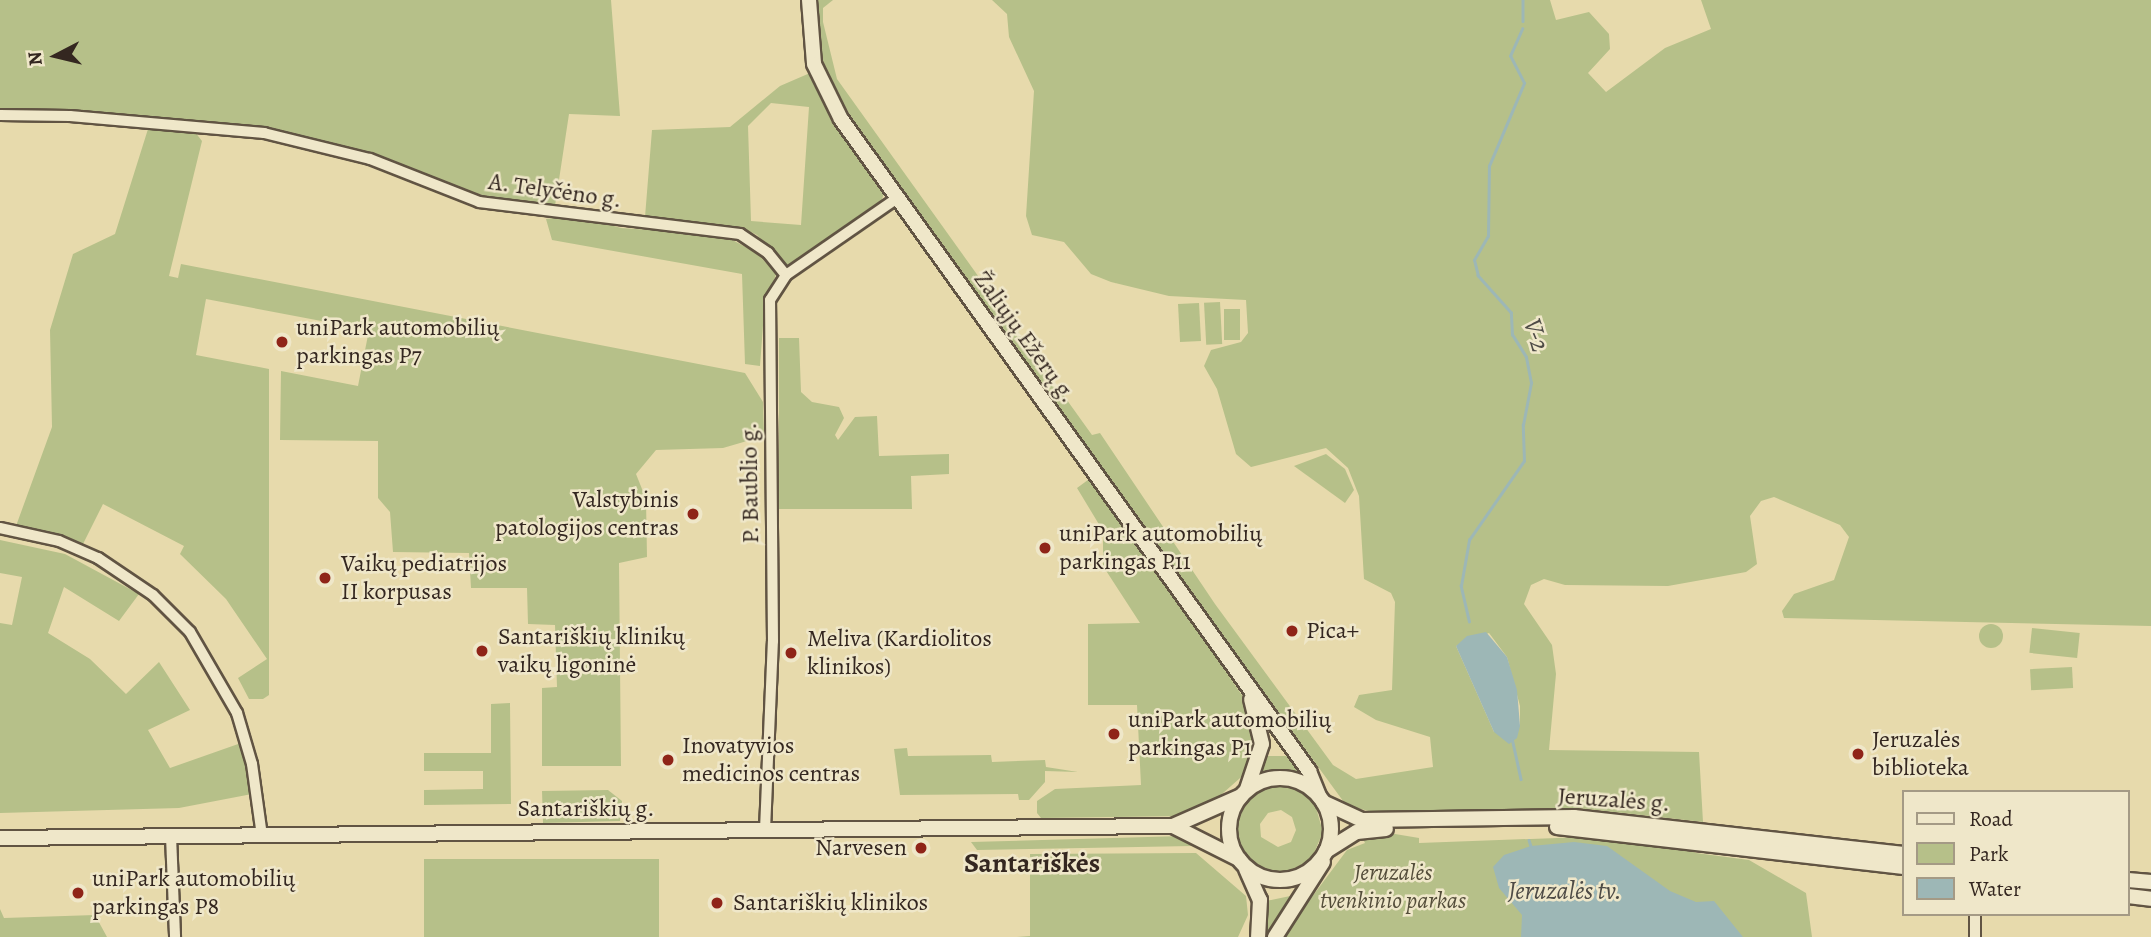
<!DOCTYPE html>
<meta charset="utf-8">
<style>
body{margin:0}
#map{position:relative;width:2151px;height:937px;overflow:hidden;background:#e7daac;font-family:Alegreya,serif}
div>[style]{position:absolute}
.green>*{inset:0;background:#b6c089;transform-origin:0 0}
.round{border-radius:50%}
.water>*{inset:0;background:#9db7b6}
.stream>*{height:2.5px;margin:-1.25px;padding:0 1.25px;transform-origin:1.25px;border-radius:1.25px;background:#9db7b6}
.roads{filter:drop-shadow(2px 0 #615443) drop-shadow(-2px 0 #615443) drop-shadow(0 2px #615443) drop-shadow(0 -2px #615443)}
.street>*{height:10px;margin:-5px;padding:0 5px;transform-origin:5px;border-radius:5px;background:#efe7c9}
.secondary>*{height:14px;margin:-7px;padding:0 7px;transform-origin:7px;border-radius:7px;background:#efe7c9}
.secondary>.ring{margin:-7px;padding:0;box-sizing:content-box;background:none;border:14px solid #efe7c9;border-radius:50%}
.dots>*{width:19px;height:19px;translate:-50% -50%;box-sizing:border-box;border:4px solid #efe7c9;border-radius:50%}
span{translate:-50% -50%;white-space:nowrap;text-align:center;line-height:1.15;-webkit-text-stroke:5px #efe7c9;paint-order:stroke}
.street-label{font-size:24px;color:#342720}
.poi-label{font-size:24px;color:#342720}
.left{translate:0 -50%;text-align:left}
.right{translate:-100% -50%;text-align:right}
.park-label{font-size:24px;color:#544d3a;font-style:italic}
.water-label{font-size:26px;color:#4e4b46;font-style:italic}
.quarter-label{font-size:28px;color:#342720;font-weight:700}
.legend{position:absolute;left:1902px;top:790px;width:228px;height:126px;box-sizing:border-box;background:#efe7c9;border:2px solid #a49a85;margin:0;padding:9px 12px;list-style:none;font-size:21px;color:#342720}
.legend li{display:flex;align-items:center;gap:14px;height:35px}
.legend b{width:35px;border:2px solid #a49a85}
.north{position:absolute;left:21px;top:21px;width:70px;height:70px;-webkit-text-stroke:5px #efe7c9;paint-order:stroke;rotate:263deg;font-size:19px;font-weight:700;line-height:28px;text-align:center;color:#342720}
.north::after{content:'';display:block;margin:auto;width:24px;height:32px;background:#342720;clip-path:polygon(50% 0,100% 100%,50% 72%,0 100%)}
</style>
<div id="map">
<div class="green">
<i style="clip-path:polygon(0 0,611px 0,620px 116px,569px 114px,555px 206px,540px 206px,466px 192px,357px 150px,247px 125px,0 111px)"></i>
<i style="clip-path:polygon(evenodd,813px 0,833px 0,823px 8px,823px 22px,837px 79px,1092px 435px,1100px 433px,1215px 604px,1333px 765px,1356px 779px,1433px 767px,1430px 737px,1376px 720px,1354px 707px,1359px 695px,1392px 690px,1395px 602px,1391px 593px,1364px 579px,1359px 496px,1348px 468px,1326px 448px,1251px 467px,1236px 454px,1217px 389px,1204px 366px,1211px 350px,1241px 342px,1248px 333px,1246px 300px,1169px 296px,1111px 282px,1091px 274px,1064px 242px,1032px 235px,1026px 216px,1034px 91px,1009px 37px,1007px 14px,992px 0,1550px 0,1556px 20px,1589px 12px,1609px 34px,1610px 49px,1588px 73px,1606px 92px,1665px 48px,1711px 29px,1701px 0,2151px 0,2151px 626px,1784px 618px,1782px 611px,1794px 594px,1834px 580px,1849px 537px,1840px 525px,1774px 497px,1761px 501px,1750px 516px,1757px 564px,1746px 572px,1668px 586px,1565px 585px,1544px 579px,1531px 585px,1524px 604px,1552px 645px,1556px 674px,1549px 750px,1699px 752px,1703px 822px,1578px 808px,1376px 813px,1346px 805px,963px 281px,838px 101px,817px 54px,813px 0,1489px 633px,1507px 657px,1520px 706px,1520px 726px,1494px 732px,1456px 646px,1489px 633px)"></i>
<i style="clip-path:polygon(evenodd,810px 73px,885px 189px,881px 203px,788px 269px,757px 235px,741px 227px,645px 217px,652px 130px,730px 127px,780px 86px,810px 73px,771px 103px,809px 107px,801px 225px,751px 221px,748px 126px,771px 103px)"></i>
<i style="clip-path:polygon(148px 129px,195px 132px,202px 141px,169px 276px,178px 278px,181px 264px,745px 373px,763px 402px,764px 436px,723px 448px,656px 450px,636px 474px,646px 499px,647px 557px,619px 563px,621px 766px,542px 766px,542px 688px,557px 687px,555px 625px,528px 624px,527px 588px,471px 588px,469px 553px,393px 552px,390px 512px,378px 498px,378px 441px,280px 440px,281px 371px,358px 386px,369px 330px,206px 299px,196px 355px,269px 369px,269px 695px,263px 699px,249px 699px,238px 678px,267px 659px,226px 599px,180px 554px,184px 546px,103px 504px,82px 546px,16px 526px,52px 427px,50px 330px,73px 254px,115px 234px)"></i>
<i style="clip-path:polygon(575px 215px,621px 228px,723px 235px,757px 253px,776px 274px,764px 312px,760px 366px,745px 364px,742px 274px,552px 240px,546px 219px)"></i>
<i style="left:1220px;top:302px;width:42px;height:16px;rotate:87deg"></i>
<i style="left:1199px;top:303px;width:38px;height:21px;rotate:87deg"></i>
<i style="left:1224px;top:309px;width:16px;height:31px"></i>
<i style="clip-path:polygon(779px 338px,799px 338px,801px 392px,812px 402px,839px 407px,844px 418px,835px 435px,838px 440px,855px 417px,877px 416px,879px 456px,949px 454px,949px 474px,911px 476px,912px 509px,779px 509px)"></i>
<i style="clip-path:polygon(1326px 454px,1345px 469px,1354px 490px,1345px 503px,1294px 466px)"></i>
<i style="clip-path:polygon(1092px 477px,1246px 701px,1256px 742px,1248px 771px,1205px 809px,1185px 816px,1041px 818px,1037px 813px,1037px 801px,1055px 789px,1141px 785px,1137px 705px,1088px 705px,1088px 624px,1140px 623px,1103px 566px,1103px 531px,1077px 488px)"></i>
<i style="clip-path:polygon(0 540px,65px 554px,139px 594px,119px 621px,64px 587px,48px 633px,90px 659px,126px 694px,159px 662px,190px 710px,148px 730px,170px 768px,241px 743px,252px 794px,179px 808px,0 813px,0 623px,12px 625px,22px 577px,0 573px)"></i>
<i class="round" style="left:1979px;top:624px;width:24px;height:24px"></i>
<i style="left:2032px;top:628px;width:48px;height:25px;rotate:6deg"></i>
<i style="left:2072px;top:667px;width:21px;height:42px;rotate:87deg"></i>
<i style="clip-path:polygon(510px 703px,511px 804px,424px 805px,424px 790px,483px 789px,483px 771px,424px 771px,424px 753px,491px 753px,491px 704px)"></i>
<i style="clip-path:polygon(907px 748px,908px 756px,991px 755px,992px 762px,1045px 760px,1046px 767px,1078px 772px,1045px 771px,1045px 782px,1029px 800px,1019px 800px,1018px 794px,900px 795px,894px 749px)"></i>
<i style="clip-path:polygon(1267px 756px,1291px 756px,1306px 779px,1284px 772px,1260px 775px)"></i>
<i style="clip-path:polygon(evenodd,1279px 784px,1302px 791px,1314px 801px,1323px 832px,1311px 860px,1282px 874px,1259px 869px,1246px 859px,1234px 830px,1244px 800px,1264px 787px,1279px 784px,1281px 810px,1292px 817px,1296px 830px,1291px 842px,1278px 847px,1261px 837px,1260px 824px,1268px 813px,1281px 810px)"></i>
<i style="clip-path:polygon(608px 790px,622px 801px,620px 821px,543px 823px,542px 791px)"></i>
<i style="clip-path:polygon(1395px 834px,1419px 838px,1419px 843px,1584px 837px,1684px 845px,1696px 853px,1749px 860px,1806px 893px,1812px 937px,1282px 937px,1347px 850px,1365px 843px,1362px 837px)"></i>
<i style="clip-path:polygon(1183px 836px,1196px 840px,1192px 846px,977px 850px,971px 842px)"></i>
<i style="clip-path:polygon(1196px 853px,1246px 896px,1248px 915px,1238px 937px,1017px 937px,1030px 936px,1030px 854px)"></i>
<i style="left:659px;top:859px;width:78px;height:235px;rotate:90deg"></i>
<i style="clip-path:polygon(1295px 895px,1268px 937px,1265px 937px,1266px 901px)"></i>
<i style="clip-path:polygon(0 909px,4px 918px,95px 915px,107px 937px,0 937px)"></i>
</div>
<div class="water">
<i style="clip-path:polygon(1486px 632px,1507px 657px,1517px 690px,1520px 726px,1517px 738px,1509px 744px,1494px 732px,1456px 646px,1467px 636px)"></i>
<i style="clip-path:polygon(1574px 842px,1607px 846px,1670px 891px,1696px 902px,1714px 901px,1743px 937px,1521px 937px,1522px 915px,1499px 888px,1493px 867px,1504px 855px,1531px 846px)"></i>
</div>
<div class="stream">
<i style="left:1523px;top:0;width:21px;rotate:90deg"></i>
<i style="left:1469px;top:622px;width:37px;rotate:-103deg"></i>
<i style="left:1461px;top:586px;width:47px;rotate:-80.1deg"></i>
<i style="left:1469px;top:540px;width:96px;rotate:-55.2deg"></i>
<i style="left:1524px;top:461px;width:36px;rotate:-92deg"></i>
<i style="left:1523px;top:425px;width:43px;rotate:-79.2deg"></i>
<i style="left:1531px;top:383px;width:26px;rotate:-101deg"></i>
<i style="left:1526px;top:357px;width:26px;rotate:-122deg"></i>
<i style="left:1512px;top:335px;width:22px;rotate:-93deg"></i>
<i style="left:1511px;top:313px;width:50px;rotate:-131.7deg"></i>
<i style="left:1478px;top:276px;width:16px;rotate:-104deg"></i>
<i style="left:1474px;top:260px;width:28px;rotate:-60deg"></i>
<i style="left:1488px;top:236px;width:70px;rotate:-89.2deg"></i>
<i style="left:1489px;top:166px;width:90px;rotate:-67.1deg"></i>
<i style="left:1524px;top:83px;width:30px;rotate:-117deg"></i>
<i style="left:1510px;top:56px;width:30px;rotate:-66deg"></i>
<i style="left:1512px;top:738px;width:42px;rotate:77.6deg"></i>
<i style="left:1529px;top:840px;width:6px;rotate:72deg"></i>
</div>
<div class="roads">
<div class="street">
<i style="left:0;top:115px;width:70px;rotate:0.8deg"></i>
<i style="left:70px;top:116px;width:195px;rotate:5deg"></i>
<i style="left:264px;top:133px;width:109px;rotate:13.8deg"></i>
<i style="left:370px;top:159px;width:117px;rotate:21.5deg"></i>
<i style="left:479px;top:202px;width:263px;rotate:7deg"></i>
<i style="left:740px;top:234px;width:34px;rotate:34deg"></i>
<i style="left:768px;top:253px;width:28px;rotate:51deg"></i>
<i style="left:0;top:528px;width:60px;rotate:12.4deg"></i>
<i style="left:59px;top:541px;width:43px;rotate:23.6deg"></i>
<i style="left:98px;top:558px;width:66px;rotate:33.9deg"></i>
<i style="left:153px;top:595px;width:52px;rotate:45deg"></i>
<i style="left:190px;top:632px;width:94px;rotate:59.9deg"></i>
<i style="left:237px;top:713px;width:53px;rotate:73.6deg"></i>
<i style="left:252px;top:764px;width:73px;rotate:82.1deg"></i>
<i style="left:765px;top:830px;width:189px;rotate:-87.6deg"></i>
<i style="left:773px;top:641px;width:341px;rotate:-90.5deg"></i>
<i style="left:770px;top:300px;width:30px;rotate:-57deg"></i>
<i style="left:786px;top:275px;width:135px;rotate:-34.7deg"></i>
<i style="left:171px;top:836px;width:101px;rotate:87.7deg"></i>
<i style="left:1975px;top:914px;width:23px;rotate:90deg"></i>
</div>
<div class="secondary">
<i style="left:809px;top:0;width:64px;rotate:85.5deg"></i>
<i style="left:814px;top:64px;width:61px;rotate:63.9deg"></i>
<i style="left:841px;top:119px;width:803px;rotate:54.33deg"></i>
<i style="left:1309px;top:771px;width:27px;rotate:68deg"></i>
<i class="ring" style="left:1229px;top:778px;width:88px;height:88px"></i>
<i style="left:1247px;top:789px;width:47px;rotate:-71.6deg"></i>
<i style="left:1262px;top:744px;width:46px;rotate:-103.7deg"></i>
<i style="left:1323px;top:802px;width:43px;rotate:24.8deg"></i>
<i style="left:1362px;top:820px;width:212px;rotate:-0.8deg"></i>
<i style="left:1574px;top:817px;width:332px;rotate:6.4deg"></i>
<i style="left:1173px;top:826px;width:74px;rotate:26.6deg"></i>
<i style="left:1557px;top:827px;width:349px;rotate:6.6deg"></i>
<i style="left:0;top:838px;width:1173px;rotate:-0.59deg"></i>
<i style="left:1173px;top:826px;width:74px;rotate:-23.8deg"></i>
<i style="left:1326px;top:851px;width:36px;rotate:-32deg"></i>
<i style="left:1357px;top:832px;width:29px;rotate:-6deg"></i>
<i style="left:1246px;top:869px;width:34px;rotate:66deg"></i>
<i style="left:1260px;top:900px;width:37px;rotate:93deg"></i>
<i style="left:2128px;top:880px;width:23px;rotate:5deg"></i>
<i style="left:2128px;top:896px;width:23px;rotate:7deg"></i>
<i style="left:1275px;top:937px;width:89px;rotate:-57.4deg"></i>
</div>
</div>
<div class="dots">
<i style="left:282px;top:342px;background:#8f2418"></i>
<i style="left:693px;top:514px;background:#8f2418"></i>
<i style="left:1045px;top:548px;background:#8f2418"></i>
<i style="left:325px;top:578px;background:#8f2418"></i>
<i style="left:1292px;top:631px;background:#8f2418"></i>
<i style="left:482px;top:651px;background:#8f2418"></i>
<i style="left:791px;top:653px;background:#8f2418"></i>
<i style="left:1114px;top:734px;background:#8f2418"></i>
<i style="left:1858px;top:754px;background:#8f2418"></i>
<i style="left:668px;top:760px;background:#8f2418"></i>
<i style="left:921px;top:848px;background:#8f2418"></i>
<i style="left:78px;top:893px;background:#8f2418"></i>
<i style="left:717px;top:903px;background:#8f2418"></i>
</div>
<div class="street-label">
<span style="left:555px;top:191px;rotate:8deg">A. Telyčėno g.</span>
<span style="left:1025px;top:337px;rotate:54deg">Žaliųjų Ežerų g.</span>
<span style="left:750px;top:483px;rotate:-91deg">P. Baublio g.</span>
<span style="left:1614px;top:800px;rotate:4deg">Jeruzalės g.</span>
<span style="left:586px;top:809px">Santariškių g.</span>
</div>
<div class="poi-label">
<span class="left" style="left:296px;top:342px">uniPark automobilių<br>parkingas P7</span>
<span class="right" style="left:679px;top:514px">Valstybinis<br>patologijos centras</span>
<span class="left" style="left:1059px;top:548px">uniPark automobilių<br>parkingas P11</span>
<span class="left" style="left:341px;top:578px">Vaikų pediatrijos<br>II korpusas</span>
<span class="left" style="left:1306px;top:631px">Pica+</span>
<span class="left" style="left:498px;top:651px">Santariškių klinikų<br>vaikų ligoninė</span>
<span class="left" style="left:807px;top:653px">Meliva (Kardiolitos<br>klinikos)</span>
<span class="left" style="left:1128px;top:734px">uniPark automobilių<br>parkingas P1</span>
<span class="left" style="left:1872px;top:754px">Jeruzalės<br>biblioteka</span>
<span class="left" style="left:682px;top:760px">Inovatyvios<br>medicinos centras</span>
<span class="right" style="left:907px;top:848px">Narvesen</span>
<span class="left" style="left:92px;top:893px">uniPark automobilių<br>parkingas P8</span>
<span class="left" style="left:733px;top:903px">Santariškių klinikos</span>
</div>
<div class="park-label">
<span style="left:1393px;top:887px">Jeruzalės<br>tvenkinio parkas</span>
</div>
<div class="water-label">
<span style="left:1536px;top:335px;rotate:73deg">V-2</span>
<span style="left:1565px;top:891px">Jeruzalės tv.</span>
</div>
<div class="quarter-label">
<span style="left:1032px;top:863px">Santariškės</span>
</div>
<ul class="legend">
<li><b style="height:9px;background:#efe7c9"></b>Road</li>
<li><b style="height:19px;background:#b6c089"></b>Park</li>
<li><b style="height:19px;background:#9db7b6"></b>Water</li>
</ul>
<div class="north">N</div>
</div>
